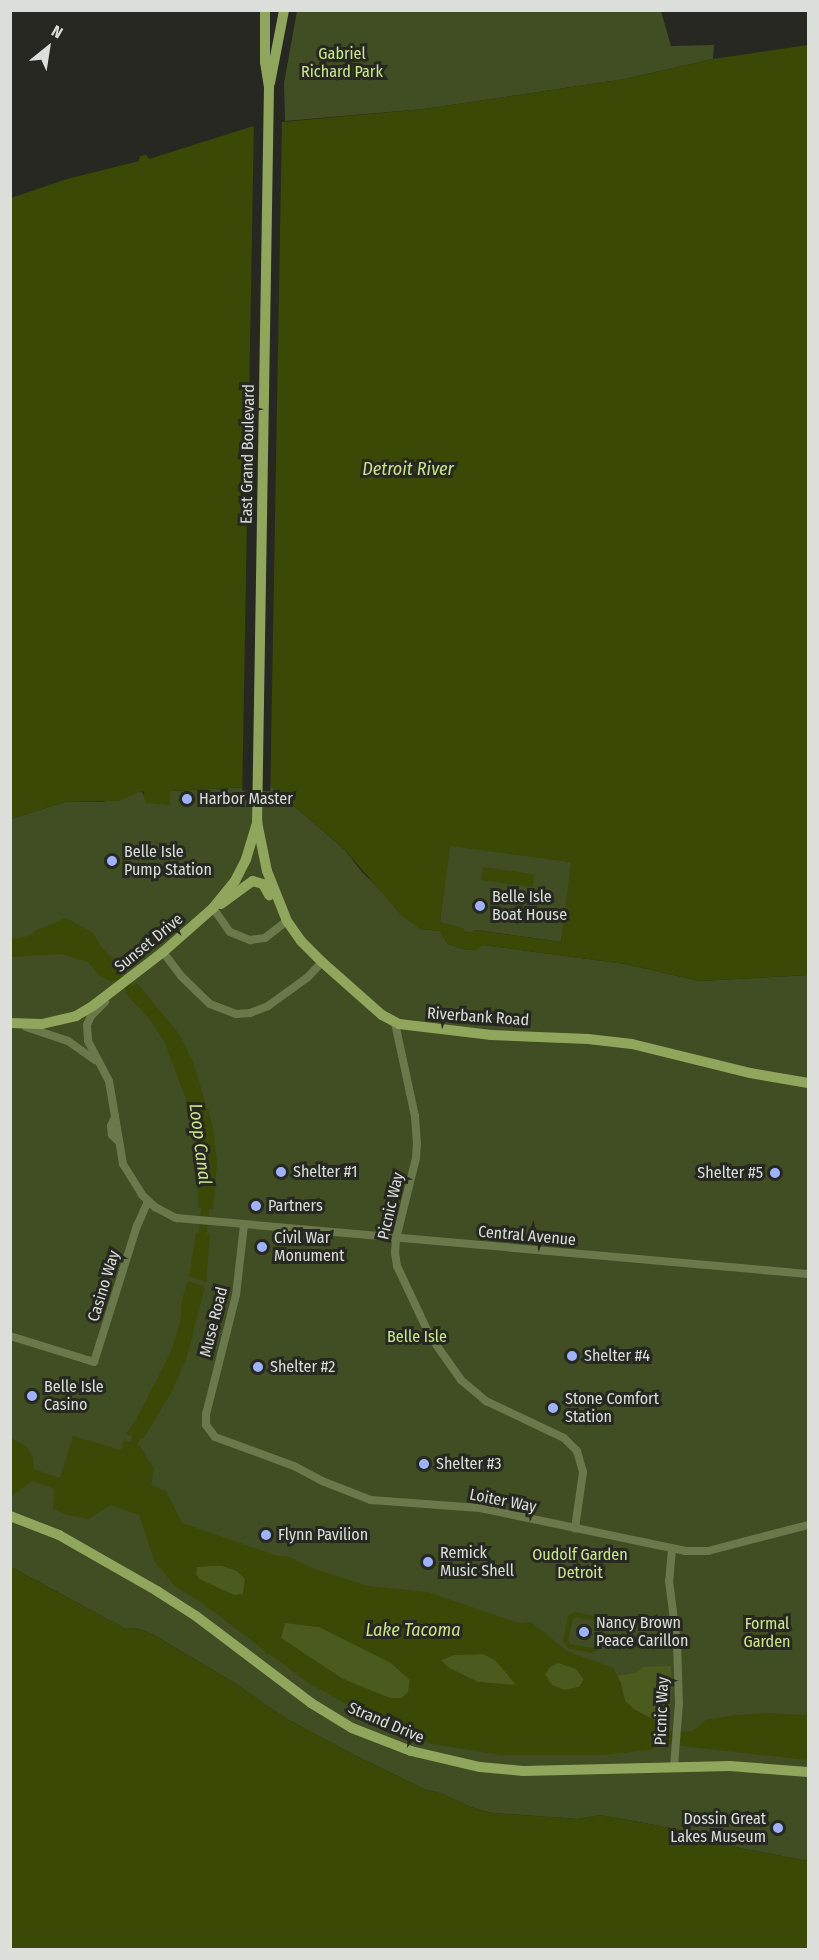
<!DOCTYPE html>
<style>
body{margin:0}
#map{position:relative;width:819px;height:1960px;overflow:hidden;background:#262821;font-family:"Fira Sans Condensed",sans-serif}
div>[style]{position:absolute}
.green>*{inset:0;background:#414d22}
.forest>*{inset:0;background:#4b5b1d}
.water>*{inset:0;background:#3a4906;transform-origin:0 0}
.pier>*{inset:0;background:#262821;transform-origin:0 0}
.canal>*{height:8px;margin:-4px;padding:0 4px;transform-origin:4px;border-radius:4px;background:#3a4906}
.street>*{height:8px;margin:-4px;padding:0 4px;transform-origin:4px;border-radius:4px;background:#6b784c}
.secondary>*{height:10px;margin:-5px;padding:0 5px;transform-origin:5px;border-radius:5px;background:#91a65d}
.dots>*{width:16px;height:16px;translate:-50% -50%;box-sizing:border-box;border:3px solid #262821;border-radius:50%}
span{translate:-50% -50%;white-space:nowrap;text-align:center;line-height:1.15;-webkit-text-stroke:6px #262821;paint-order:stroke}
.park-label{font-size:16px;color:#cce78d}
.street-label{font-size:16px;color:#dcded9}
.poi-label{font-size:16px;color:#dcded9}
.left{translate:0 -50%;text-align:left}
.right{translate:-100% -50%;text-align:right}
.water-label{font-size:18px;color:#c9e38a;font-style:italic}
.frame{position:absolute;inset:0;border:12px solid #dcded9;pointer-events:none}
.north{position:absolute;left:18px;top:18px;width:60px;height:60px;-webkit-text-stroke:4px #262821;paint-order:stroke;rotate:30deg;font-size:16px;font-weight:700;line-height:24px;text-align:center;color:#dcded9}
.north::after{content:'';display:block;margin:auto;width:21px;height:27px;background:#dcded9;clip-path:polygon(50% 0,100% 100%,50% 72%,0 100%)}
</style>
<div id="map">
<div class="green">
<i style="clip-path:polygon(297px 11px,661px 11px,671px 46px,714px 45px,713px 59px,625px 79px,424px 109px,285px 121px,284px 83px)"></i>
<i style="clip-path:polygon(271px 786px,345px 850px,362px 872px,420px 929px,440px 931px,448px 944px,467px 950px,483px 945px,625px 964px,700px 981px,808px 975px,808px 1861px,739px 1848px,676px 1829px,600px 1815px,578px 1819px,492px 1813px,470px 1807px,443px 1794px,424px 1789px,356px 1756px,287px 1719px,228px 1679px,152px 1634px,136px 1628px,126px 1629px,11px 1567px,11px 819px,65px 802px,103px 802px,141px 791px,146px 797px,170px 805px,170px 791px)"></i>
<i style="clip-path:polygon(449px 845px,572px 862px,561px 942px,476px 930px,472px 933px,465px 932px,440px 922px)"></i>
</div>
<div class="forest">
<i style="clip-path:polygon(222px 1565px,237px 1571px,245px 1579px,243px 1594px,234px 1595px,199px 1579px,196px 1574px,197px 1567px)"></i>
<i style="clip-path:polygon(285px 1623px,319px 1627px,391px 1663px,410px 1680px,408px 1692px,402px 1698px,390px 1698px,343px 1679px,281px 1638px)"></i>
<i style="clip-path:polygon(483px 1654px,495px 1660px,514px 1680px,516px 1686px,478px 1682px,449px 1668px,441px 1660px,454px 1655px)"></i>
<i style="clip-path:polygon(558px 1663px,576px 1669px,584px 1680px,579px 1687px,565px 1690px,552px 1685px,545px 1674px,550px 1667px)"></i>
<i style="clip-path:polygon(671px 1666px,672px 1691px,667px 1731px,653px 1719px,635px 1710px,625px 1701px,617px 1676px,635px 1673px,644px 1667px)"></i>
</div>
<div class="water">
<i style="clip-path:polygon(evenodd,808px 45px,808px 975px,700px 981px,625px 964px,483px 945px,477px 950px,467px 950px,448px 944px,440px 931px,420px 929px,401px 915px,345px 850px,271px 786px,170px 791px,170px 805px,145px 803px,144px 792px,141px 791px,119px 801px,65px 802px,11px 819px,11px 198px,67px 179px,139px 161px,140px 156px,146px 155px,149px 159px,260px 124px,424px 109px,625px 79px,713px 59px,808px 45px,450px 846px,571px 862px,561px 942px,475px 930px,472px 933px,465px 932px,463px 928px,440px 922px,450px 846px)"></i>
<i style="left:483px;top:867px;width:52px;height:13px;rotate:8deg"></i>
<i style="clip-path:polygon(66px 918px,93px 933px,102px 948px,125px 971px,112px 982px,99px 975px,88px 962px,62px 954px,11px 957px,10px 940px,33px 935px,33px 932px)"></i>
<i style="clip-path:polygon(137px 983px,179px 1034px,193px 1062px,206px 1105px,189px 1107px,164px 1041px,150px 1020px,125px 993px)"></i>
<i style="clip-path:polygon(208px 1109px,214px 1133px,217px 1164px,213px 1209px,198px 1208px,197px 1143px,190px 1112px)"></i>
<i style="clip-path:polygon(196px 1233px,210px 1234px,206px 1282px,189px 1276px)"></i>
<i style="clip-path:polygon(188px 1281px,205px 1287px,186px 1360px,171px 1393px,143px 1439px,126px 1434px,136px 1420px,170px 1354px,180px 1323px,182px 1300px)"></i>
<i style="clip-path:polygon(evenodd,73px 1436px,121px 1450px,124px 1440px,140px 1446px,154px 1469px,151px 1485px,166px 1491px,182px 1523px,278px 1556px,287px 1556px,317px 1570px,368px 1586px,428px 1592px,518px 1623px,531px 1622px,567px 1651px,613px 1668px,621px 1683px,625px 1701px,635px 1710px,653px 1719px,667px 1731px,692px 1731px,706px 1720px,735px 1715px,765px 1713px,808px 1715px,808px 1760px,663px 1744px,649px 1750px,602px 1755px,501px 1755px,432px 1744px,388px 1727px,307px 1682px,270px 1654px,266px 1655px,265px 1651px,201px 1602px,175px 1586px,155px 1562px,139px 1515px,111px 1505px,88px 1519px,68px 1515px,53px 1509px,55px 1489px,32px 1481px,11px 1496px,11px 1438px,27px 1447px,33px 1458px,34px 1469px,60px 1478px,73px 1436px,210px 1566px,222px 1566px,237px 1571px,245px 1579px,243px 1594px,234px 1595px,199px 1579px,196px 1574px,197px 1567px,210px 1566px,73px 1436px,285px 1623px,319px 1627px,391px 1663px,410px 1680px,408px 1692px,402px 1698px,390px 1698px,343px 1679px,281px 1638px,285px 1623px,73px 1436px,483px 1654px,495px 1660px,516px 1685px,478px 1682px,449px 1668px,441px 1660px,454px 1655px,483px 1654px,73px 1436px,558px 1663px,576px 1669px,584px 1679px,579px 1687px,565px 1690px,552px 1685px,545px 1674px,550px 1667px,558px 1663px)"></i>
<i style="clip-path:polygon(11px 1567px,126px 1629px,136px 1628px,152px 1634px,228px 1679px,287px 1719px,356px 1756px,424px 1789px,443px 1794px,470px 1807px,492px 1813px,578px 1819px,600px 1815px,676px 1829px,739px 1848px,808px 1861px,808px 1949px,11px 1949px)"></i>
<i style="clip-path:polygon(evenodd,575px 1612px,600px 1617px,605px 1624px,600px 1649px,592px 1653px,568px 1648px,563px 1641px,568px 1616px,575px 1612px,576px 1617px,597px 1621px,600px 1625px,595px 1646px,592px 1648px,570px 1644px,568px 1640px,573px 1619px,576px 1617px)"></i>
</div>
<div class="pier">
<i style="left:282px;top:118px;width:673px;height:28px;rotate:91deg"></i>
</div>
<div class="canal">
<i style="left:111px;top:971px;width:37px;rotate:43deg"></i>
<i style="left:202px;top:1242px;width:41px;rotate:-84.4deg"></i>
<i style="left:130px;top:1453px;width:27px;rotate:-68deg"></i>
</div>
<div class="street">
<i style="left:213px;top:908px;width:29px;rotate:55deg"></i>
<i style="left:230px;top:932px;width:22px;rotate:22deg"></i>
<i style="left:250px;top:940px;width:15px;rotate:-8deg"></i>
<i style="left:265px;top:938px;width:28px;rotate:-38deg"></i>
<i style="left:163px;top:952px;width:30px;rotate:53deg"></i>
<i style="left:181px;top:976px;width:40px;rotate:44deg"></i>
<i style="left:210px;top:1004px;width:28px;rotate:21deg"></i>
<i style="left:236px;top:1014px;width:14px;rotate:-4deg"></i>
<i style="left:250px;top:1013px;width:19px;rotate:-21deg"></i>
<i style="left:268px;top:1006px;width:49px;rotate:-35.9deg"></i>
<i style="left:308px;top:977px;width:21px;rotate:-47deg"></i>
<i style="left:105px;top:1002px;width:20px;rotate:135deg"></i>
<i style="left:91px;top:1016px;width:10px;rotate:114deg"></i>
<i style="left:87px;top:1025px;width:16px;rotate:86deg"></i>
<i style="left:88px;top:1041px;width:45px;rotate:62.3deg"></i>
<i style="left:109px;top:1081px;width:84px;rotate:80.4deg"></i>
<i style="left:123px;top:1164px;width:36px;rotate:58deg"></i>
<i style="left:142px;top:1195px;width:18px;rotate:43deg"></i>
<i style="left:155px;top:1207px;width:24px;rotate:28deg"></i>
<i style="left:176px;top:1218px;width:634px;rotate:5.06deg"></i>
<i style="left:395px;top:1023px;width:95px;rotate:77.9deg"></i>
<i style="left:415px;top:1116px;width:27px;rotate:86deg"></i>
<i style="left:417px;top:1143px;width:15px;rotate:94deg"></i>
<i style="left:416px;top:1158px;width:83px;rotate:103.9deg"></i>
<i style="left:396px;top:1239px;width:14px;rotate:94deg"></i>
<i style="left:395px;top:1253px;width:13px;rotate:81deg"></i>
<i style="left:397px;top:1266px;width:77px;rotate:64.8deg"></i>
<i style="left:430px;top:1336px;width:54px;rotate:54.8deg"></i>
<i style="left:461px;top:1380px;width:33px;rotate:40deg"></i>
<i style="left:486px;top:1401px;width:86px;rotate:25.4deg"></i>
<i style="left:564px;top:1438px;width:18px;rotate:45deg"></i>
<i style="left:577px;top:1451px;width:22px;rotate:74deg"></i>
<i style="left:583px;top:1472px;width:57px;rotate:98.1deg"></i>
<i style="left:26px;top:1027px;width:44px;rotate:18.4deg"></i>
<i style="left:68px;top:1041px;width:33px;rotate:35deg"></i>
<i style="left:115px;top:1117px;width:10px;rotate:114deg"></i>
<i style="left:111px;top:1126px;width:9px;rotate:84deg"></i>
<i style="left:112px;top:1135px;width:8px;rotate:45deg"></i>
<i style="left:244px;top:1225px;width:70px;rotate:96.5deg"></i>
<i style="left:236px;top:1295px;width:123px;rotate:104.1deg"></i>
<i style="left:206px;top:1414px;width:11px;rotate:90deg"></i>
<i style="left:206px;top:1425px;width:15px;rotate:53deg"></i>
<i style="left:215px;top:1437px;width:84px;rotate:20.2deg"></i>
<i style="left:294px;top:1466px;width:32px;rotate:28deg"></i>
<i style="left:322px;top:1481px;width:53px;rotate:21.2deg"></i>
<i style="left:371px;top:1500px;width:109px;rotate:4.2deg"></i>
<i style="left:480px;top:1508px;width:209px;rotate:11.8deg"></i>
<i style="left:685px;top:1551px;width:23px"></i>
<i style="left:708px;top:1551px;width:103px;rotate:-14.6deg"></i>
<i style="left:10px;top:1336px;width:88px;rotate:17.2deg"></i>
<i style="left:94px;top:1362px;width:143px;rotate:-72.5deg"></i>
<i style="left:137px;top:1226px;width:27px;rotate:-66deg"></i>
<i style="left:672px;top:1549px;width:32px;rotate:95deg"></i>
<i style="left:669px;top:1581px;width:63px;rotate:82.6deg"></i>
<i style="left:677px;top:1643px;width:60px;rotate:88.1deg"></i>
<i style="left:679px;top:1703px;width:64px;rotate:94.5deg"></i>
</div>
<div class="secondary">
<i style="left:265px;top:10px;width:52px;rotate:90deg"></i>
<i style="left:265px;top:62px;width:24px;rotate:81deg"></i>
<i style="left:269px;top:86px;width:736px;rotate:90.93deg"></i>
<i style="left:257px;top:822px;width:50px;rotate:78.5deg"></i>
<i style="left:267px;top:871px;width:54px;rotate:68.2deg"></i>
<i style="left:287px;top:921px;width:24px;rotate:55deg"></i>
<i style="left:301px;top:941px;width:30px;rotate:45deg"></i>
<i style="left:322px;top:962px;width:80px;rotate:41.5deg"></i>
<i style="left:382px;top:1015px;width:19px;rotate:28deg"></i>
<i style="left:399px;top:1024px;width:93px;rotate:6.8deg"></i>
<i style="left:491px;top:1035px;width:97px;rotate:2.4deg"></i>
<i style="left:588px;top:1039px;width:44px;rotate:6.5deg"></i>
<i style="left:632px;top:1044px;width:122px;rotate:13.8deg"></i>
<i style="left:750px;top:1073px;width:59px;rotate:9.8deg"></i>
<i style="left:270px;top:83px;width:74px;rotate:-79.1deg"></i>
<i style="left:221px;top:904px;width:39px;rotate:-36deg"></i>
<i style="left:253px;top:881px;width:10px;rotate:17deg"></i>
<i style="left:263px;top:884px;width:13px;rotate:61deg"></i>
<i style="left:10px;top:1023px;width:32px;rotate:2deg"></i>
<i style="left:42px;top:1024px;width:35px;rotate:-13deg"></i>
<i style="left:76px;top:1016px;width:21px;rotate:-31deg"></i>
<i style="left:94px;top:1005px;width:87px;rotate:-37.5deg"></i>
<i style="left:163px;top:952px;width:67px;rotate:-41.3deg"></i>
<i style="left:213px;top:908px;width:35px;rotate:-51deg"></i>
<i style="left:235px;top:881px;width:25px;rotate:-63deg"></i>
<i style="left:246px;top:859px;width:39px;rotate:-73deg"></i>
<i style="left:10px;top:1516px;width:53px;rotate:21.2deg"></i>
<i style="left:59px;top:1535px;width:113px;rotate:29.7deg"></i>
<i style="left:157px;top:1591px;width:46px;rotate:32.7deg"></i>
<i style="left:196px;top:1616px;width:144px;rotate:37.1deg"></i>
<i style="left:311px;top:1703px;width:48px;rotate:31.4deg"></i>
<i style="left:352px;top:1728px;width:63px;rotate:21.3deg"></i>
<i style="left:411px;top:1751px;width:71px;rotate:13.1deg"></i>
<i style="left:480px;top:1767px;width:43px;rotate:5.3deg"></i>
<i style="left:523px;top:1771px;width:207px;rotate:-1.4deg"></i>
<i style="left:730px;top:1766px;width:78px;rotate:4.4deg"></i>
</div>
<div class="dots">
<i style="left:187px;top:799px;background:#9fb3fd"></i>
<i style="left:112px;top:861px;background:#9fb3fd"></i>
<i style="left:480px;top:906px;background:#9fb3fd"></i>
<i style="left:281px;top:1172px;background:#9fb3fd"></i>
<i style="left:775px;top:1173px;background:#9fb3fd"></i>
<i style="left:256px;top:1206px;background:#9fb3fd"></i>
<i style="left:262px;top:1247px;background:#9fb3fd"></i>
<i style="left:572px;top:1356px;background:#9fb3fd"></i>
<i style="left:258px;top:1367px;background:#9fb3fd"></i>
<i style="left:32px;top:1396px;background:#9fb3fd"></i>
<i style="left:553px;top:1408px;background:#9fb3fd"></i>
<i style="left:424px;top:1464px;background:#9fb3fd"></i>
<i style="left:266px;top:1535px;background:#9fb3fd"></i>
<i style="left:428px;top:1562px;background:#9fb3fd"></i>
<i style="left:584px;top:1632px;background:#9fb3fd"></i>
<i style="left:778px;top:1828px;background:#9fb3fd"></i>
</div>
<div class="park-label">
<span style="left:342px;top:63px">Gabriel<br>Richard Park</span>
<span style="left:417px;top:1337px">Belle Isle</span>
<span style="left:580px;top:1564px">Oudolf Garden<br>Detroit</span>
<span style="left:767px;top:1633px">Formal<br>Garden</span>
</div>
<div class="street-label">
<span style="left:248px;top:454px;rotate:-89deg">East Grand Boulevard</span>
<span style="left:149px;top:943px;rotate:-39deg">Sunset Drive</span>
<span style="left:478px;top:1017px;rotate:4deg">Riverbank Road</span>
<span style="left:391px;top:1206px;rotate:-77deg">Picnic Way</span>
<span style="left:527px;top:1236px;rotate:5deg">Central Avenue</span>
<span style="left:104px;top:1286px;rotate:-73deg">Casino Way</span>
<span style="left:214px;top:1322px;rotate:-76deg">Muse Road</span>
<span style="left:503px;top:1501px;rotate:11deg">Loiter Way</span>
<span style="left:662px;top:1711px;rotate:-88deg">Picnic Way</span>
<span style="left:386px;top:1723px;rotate:23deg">Strand Drive</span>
</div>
<div class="poi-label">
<span class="left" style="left:199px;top:799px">Harbor Master</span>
<span class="left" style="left:124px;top:861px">Belle Isle<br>Pump Station</span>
<span class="left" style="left:492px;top:906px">Belle Isle<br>Boat House</span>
<span class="left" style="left:293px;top:1172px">Shelter #1</span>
<span class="right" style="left:763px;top:1173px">Shelter #5</span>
<span class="left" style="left:268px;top:1206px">Partners</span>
<span class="left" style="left:274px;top:1247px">Civil War<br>Monument</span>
<span class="left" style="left:584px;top:1356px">Shelter #4</span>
<span class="left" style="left:270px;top:1367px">Shelter #2</span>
<span class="left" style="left:44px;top:1396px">Belle Isle<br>Casino</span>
<span class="left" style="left:565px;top:1408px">Stone Comfort<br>Station</span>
<span class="left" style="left:436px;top:1464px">Shelter #3</span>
<span class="left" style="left:278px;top:1535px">Flynn Pavilion</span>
<span class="left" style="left:440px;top:1562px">Remick<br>Music Shell</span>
<span class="left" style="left:596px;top:1632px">Nancy Brown<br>Peace Carillon</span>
<span class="right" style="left:766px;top:1828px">Dossin Great<br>Lakes Museum</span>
</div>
<div class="water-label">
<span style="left:408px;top:469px">Detroit River</span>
<span style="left:200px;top:1144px;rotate:83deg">Loop Canal</span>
<span style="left:413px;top:1630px">Lake Tacoma</span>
</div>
<div class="frame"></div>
<div class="north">N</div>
</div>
